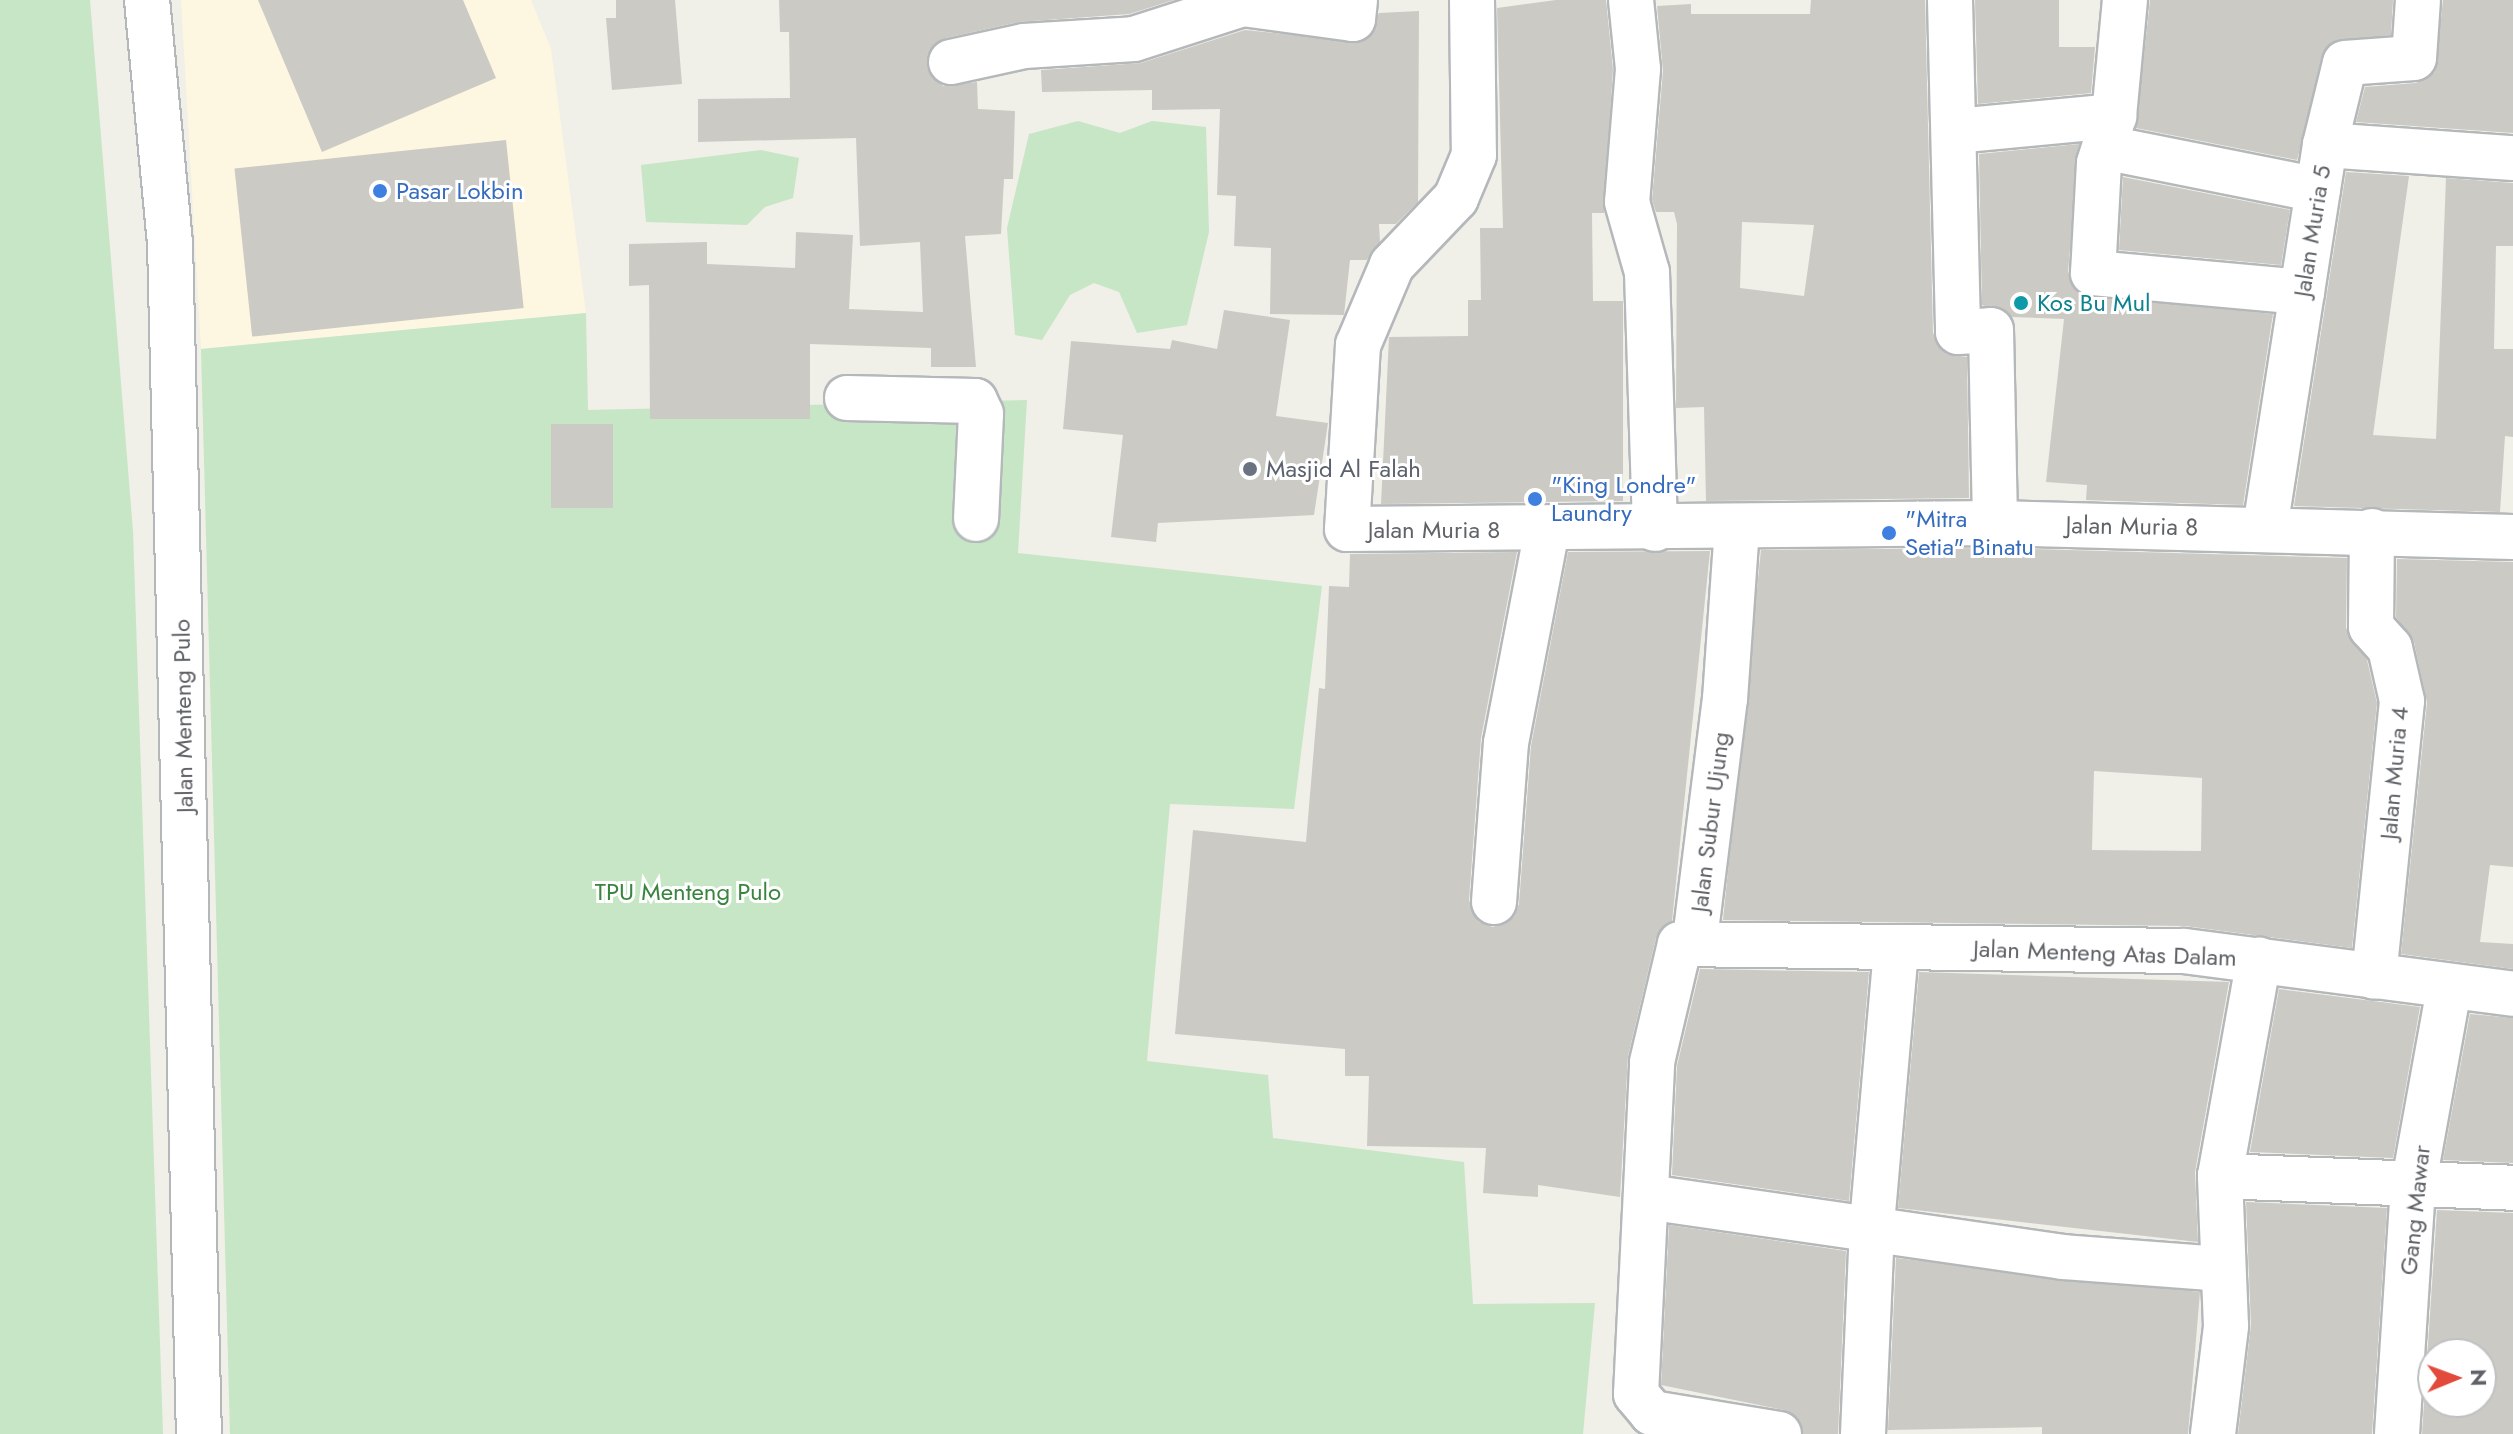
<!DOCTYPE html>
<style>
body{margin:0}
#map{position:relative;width:2513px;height:1434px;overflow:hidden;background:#f0efe8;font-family:Jost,sans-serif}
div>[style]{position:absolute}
.commercial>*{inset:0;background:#fdf6e1}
.green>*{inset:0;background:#c6e6c6}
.building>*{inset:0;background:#cccac4;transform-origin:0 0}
.roads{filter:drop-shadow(2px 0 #b5b8bb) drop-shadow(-2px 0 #b5b8bb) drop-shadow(0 2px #b5b8bb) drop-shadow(0 -2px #b5b8bb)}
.street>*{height:44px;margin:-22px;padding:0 22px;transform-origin:22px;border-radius:22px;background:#fff}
.secondary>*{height:44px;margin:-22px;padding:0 22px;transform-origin:22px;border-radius:22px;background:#fff}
.dots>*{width:22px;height:22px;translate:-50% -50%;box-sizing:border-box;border:4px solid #fff;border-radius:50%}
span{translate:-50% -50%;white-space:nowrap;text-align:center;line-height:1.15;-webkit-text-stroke:6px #fff;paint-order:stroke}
.shop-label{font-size:24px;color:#366cbe}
.left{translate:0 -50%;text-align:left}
.street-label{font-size:24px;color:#5f6367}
.culture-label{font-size:24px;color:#0d838f}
.worship-label{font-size:24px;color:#5b616d}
.park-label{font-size:24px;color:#39843e}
.north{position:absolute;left:2417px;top:1338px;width:80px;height:80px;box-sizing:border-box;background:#fff;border:2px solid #bfc1c2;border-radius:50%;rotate:89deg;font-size:22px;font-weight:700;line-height:32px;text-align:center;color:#5f6367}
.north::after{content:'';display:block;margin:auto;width:28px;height:36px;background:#e24b3c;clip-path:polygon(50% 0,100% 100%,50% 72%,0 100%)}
</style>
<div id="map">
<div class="commercial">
<i style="clip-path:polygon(181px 0,531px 0,551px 49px,586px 313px,201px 349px)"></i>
</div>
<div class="green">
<i style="clip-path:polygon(0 0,90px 0,133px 531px,163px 1434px,0 1434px)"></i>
<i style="clip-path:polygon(1078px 121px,1120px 133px,1152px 121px,1206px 127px,1209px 232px,1187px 325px,1137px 333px,1119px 292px,1094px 283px,1070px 295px,1042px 340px,1015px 335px,1007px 228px,1029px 134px)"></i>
<i style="clip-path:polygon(761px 150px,799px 158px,793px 198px,765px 207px,747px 225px,646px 222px,641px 165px)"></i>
<i style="clip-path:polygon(586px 313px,588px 410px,1027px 400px,1018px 553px,1322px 586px,1294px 809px,1170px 804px,1147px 1061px,1268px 1075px,1273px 1138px,1464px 1162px,1473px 1304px,1595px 1303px,1583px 1434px,230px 1434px,201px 349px)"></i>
</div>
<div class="building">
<i style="clip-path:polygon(258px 0,463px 0,496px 78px,322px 152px)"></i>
<i style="clip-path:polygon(616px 0,675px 0,682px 84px,612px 90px,606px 18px,616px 18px)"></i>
<i style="clip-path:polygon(779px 0,1174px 0,1129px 14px,1019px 22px,946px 38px,928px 54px,927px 68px,943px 86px,977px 82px,978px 109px,1015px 111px,1013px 179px,1004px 179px,1001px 234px,965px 236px,976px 367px,931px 367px,931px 348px,810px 344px,810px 419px,650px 419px,649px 285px,629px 286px,629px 244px,707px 242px,707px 264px,795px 268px,796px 232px,853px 235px,849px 309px,923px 312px,920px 242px,860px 246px,856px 138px,698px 142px,698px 99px,790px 98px,789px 32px,780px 32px)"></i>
<i style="clip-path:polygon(1556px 0,1606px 0,1613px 69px,1604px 213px,1592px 213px,1593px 301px,1623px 301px,1623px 501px,1381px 504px,1389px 337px,1468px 336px,1468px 300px,1481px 300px,1480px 228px,1503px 228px,1497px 8px)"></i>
<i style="clip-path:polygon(evenodd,1811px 0,1925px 0,1933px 333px,1946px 354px,1967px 357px,1969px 498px,1706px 501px,1704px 407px,1676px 408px,1677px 224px,1674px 212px,1656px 212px,1652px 200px,1663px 71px,1657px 6px,1691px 4px,1691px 14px,1810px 14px,1811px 0,1742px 222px,1814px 225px,1804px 296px,1740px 288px,1742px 222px)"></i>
<i style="clip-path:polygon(1975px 0,2059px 0,2059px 47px,2095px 47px,2091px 93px,1978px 104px)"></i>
<i style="clip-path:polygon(2150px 0,2393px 0,2391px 35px,2328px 45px,2297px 160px,2136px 128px)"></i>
<i style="clip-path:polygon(2443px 0,2513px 0,2513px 133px,2356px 122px,2365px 87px,2416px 83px,2435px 72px)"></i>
<i style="clip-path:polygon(1419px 11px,1418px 202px,1396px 224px,1379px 224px,1380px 242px,1367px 260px,1350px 260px,1344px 315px,1270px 314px,1271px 248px,1234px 246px,1236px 196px,1217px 195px,1220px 109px,1152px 110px,1152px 90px,1042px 92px,1041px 70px,1141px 63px,1245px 30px,1362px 42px,1379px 13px)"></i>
<i style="left:506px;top:140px;width:169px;height:273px;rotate:84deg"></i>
<i style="clip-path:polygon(2079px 144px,2068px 272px,2078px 293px,2273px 314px,2243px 505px,2086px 500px,2087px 485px,2046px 482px,2064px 319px,2012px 317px,1982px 305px,1979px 154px)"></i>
<i style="clip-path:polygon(2346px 172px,2409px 176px,2373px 435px,2436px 439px,2446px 178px,2513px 183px,2513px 246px,2496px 246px,2494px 349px,2513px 349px,2513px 437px,2505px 436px,2500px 512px,2294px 506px)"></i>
<i style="clip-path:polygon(2123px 177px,2290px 210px,2281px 265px,2119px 250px)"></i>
<i style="clip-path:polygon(1224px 310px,1290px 320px,1276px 416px,1328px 423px,1314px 515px,1158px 523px,1156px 542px,1111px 537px,1123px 435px,1063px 429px,1071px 341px,1170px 349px,1172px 340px,1217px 349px)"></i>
<i style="left:551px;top:424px;width:62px;height:84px"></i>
<i style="clip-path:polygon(evenodd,1995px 548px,2347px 558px,2346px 628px,2367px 660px,2377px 703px,2352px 948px,2185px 926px,1723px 920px,1761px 550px,1995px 548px,2094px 771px,2202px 778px,2201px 851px,2092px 850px,2094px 771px)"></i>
<i style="clip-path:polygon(1710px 551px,1672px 921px,1656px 938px,1628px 1056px,1620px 1197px,1538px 1185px,1538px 1197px,1483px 1193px,1486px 1148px,1367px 1146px,1369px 1076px,1345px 1076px,1345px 1049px,1175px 1034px,1193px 830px,1306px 842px,1319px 688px,1325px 689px,1329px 586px,1349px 587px,1350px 554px,1517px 552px,1481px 738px,1469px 900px,1479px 922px,1493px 927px,1514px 917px,1519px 904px,1531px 746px,1568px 552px)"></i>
<i style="clip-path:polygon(2397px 559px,2513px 562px,2513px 867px,2490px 865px,2480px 942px,2513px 944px,2513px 969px,2401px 954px,2427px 703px,2414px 642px,2396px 617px)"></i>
<i style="clip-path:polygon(1700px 969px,1869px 972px,1849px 1201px,1672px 1175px,1677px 1066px)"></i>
<i style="clip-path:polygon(1919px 972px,2229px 982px,2195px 1172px,2198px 1242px,1898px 1208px)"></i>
<i style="clip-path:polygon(2279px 989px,2420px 1007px,2393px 1158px,2250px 1152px)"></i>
<i style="clip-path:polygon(2470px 1014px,2513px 1018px,2513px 1163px,2443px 1160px)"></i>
<i style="clip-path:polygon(2246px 1202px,2387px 1208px,2372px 1434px,2238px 1434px,2251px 1325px)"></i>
<i style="clip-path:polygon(evenodd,2437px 1210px,2513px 1213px,2513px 1434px,2422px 1434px,2437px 1210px,2433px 1354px,2481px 1354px,2481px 1402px,2433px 1402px,2433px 1354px)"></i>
<i style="clip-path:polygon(1669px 1225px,1846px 1251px,1838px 1434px,1803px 1434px,1784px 1410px,1661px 1385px)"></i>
<i style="clip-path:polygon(1896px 1258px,2200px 1292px,2188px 1434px,2042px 1434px,2042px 1427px,1888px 1430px)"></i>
</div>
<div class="roads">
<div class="street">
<i style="left:1472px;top:0;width:155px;rotate:89.3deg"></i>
<i style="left:1474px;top:155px;width:47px;rotate:112.7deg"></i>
<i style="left:1456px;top:198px;width:93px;rotate:133.7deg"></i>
<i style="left:1392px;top:265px;width:87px;rotate:113deg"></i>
<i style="left:1358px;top:345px;width:184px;rotate:93.4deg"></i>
<i style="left:1347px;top:529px;width:648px;rotate:-0.53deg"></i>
<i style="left:1995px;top:523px;width:518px;rotate:1.55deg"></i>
<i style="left:1631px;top:0;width:69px;rotate:84.2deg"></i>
<i style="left:1638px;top:69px;width:133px;rotate:94.7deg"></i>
<i style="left:1627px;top:202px;width:73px;rotate:74.1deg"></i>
<i style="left:1647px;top:272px;width:257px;rotate:88.2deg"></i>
<i style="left:1950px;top:0;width:332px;rotate:88.6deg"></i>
<i style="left:1958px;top:332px;width:33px;rotate:-3deg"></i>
<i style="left:1991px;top:330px;width:193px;rotate:88.8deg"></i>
<i style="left:951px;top:62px;width:75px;rotate:-12.4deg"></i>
<i style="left:1024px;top:46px;width:110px;rotate:-3.6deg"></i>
<i style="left:1134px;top:39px;width:114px;rotate:-17.8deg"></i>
<i style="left:1243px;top:4px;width:111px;rotate:7.8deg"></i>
<i style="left:1353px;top:19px;width:19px;rotate:-84deg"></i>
<i style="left:2114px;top:116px;width:49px;rotate:107.7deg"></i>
<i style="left:2099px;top:163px;width:110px;rotate:93.1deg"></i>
<i style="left:2093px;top:273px;width:210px;rotate:5.2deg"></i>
<i style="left:1955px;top:131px;width:160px;rotate:-5.4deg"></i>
<i style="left:2114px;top:116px;width:117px;rotate:-84.6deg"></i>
<i style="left:2325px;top:145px;width:188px;rotate:4deg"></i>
<i style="left:2108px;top:148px;width:214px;rotate:11.3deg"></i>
<i style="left:847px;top:398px;width:128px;rotate:1.3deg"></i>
<i style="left:975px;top:401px;width:14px;rotate:65deg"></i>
<i style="left:981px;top:414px;width:105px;rotate:92.7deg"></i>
<i style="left:2265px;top:528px;width:388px;rotate:-81.1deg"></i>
<i style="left:2325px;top:145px;width:84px;rotate:-76.3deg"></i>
<i style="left:2345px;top:63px;width:69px;rotate:-4.1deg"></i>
<i style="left:2414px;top:58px;width:58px;rotate:-86.1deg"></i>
<i style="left:2372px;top:531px;width:96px;rotate:90.6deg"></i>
<i style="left:2371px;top:627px;width:28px;rotate:48deg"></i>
<i style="left:2390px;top:648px;width:54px;rotate:77.2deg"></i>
<i style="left:2402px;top:701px;width:277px;rotate:95.8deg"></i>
<i style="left:1494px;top:902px;width:159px;rotate:-85.7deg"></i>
<i style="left:1506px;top:743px;width:217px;rotate:-79.1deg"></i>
<i style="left:1695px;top:939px;width:242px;rotate:-82.9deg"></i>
<i style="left:1725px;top:699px;width:170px;rotate:-86deg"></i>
<i style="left:2220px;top:1176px;width:293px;rotate:2.3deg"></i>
<i style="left:1647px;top:1197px;width:420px;rotate:8.2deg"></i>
<i style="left:2063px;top:1257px;width:159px;rotate:4.3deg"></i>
<i style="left:1779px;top:1434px;width:129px;rotate:-170.6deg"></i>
<i style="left:1652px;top:1413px;width:25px;rotate:-130deg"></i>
<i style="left:1636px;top:1394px;width:332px;rotate:-87.2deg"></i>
<i style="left:1652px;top:1062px;width:121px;rotate:-76.7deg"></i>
<i style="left:1680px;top:944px;width:504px;rotate:0.8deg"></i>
<i style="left:2184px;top:951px;width:332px;rotate:7.4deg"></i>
<i style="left:1863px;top:1434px;width:210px;rotate:-87.5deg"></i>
<i style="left:1872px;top:1224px;width:278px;rotate:-85deg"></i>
<i style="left:2213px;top:1434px;width:109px;rotate:-83.1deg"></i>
<i style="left:2226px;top:1326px;width:150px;rotate:-92.3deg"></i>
<i style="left:2220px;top:1176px;width:220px;rotate:-79.8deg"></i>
<i style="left:2397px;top:1434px;width:248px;rotate:-86.3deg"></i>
<i style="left:2413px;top:1187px;width:201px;rotate:-79.7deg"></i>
</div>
<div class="secondary">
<i style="left:147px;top:0;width:244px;rotate:84.6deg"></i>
<i style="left:170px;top:243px;width:1191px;rotate:88.61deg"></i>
</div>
</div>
<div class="dots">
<i style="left:380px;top:191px;background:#3f7fe0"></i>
<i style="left:2021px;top:303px;background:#0f9aa8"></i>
<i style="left:1250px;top:469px;background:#6b7280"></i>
<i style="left:1535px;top:499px;background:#3f7fe0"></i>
<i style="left:1889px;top:533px;background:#3f7fe0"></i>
</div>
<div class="shop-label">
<span class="left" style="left:396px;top:191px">Pasar Lokbin</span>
<span class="left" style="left:1551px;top:499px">"King Londre"<br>Laundry</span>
<span class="left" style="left:1905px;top:533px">"Mitra<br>Setia" Binatu</span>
</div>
<div class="street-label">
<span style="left:2312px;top:231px;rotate:-81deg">Jalan Muria 5</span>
<span style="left:2132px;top:526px;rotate:1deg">Jalan Muria 8</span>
<span style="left:1434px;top:530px">Jalan Muria 8</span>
<span style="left:183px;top:716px;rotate:-91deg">Jalan Menteng Pulo</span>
<span style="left:2394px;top:773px;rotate:-85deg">Jalan Muria 4</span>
<span style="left:1710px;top:822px;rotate:-83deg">Jalan Subur Ujung</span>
<span style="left:2105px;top:953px;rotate:2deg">Jalan Menteng Atas Dalam</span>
<span style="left:2415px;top:1210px;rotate:-84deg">Gang Mawar</span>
</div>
<div class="culture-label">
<span class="left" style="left:2037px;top:303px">Kos Bu Mul</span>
</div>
<div class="worship-label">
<span class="left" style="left:1266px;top:469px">Masjid Al Falah</span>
</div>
<div class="park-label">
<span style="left:688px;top:892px">TPU Menteng Pulo</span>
</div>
<div class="north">N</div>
</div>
